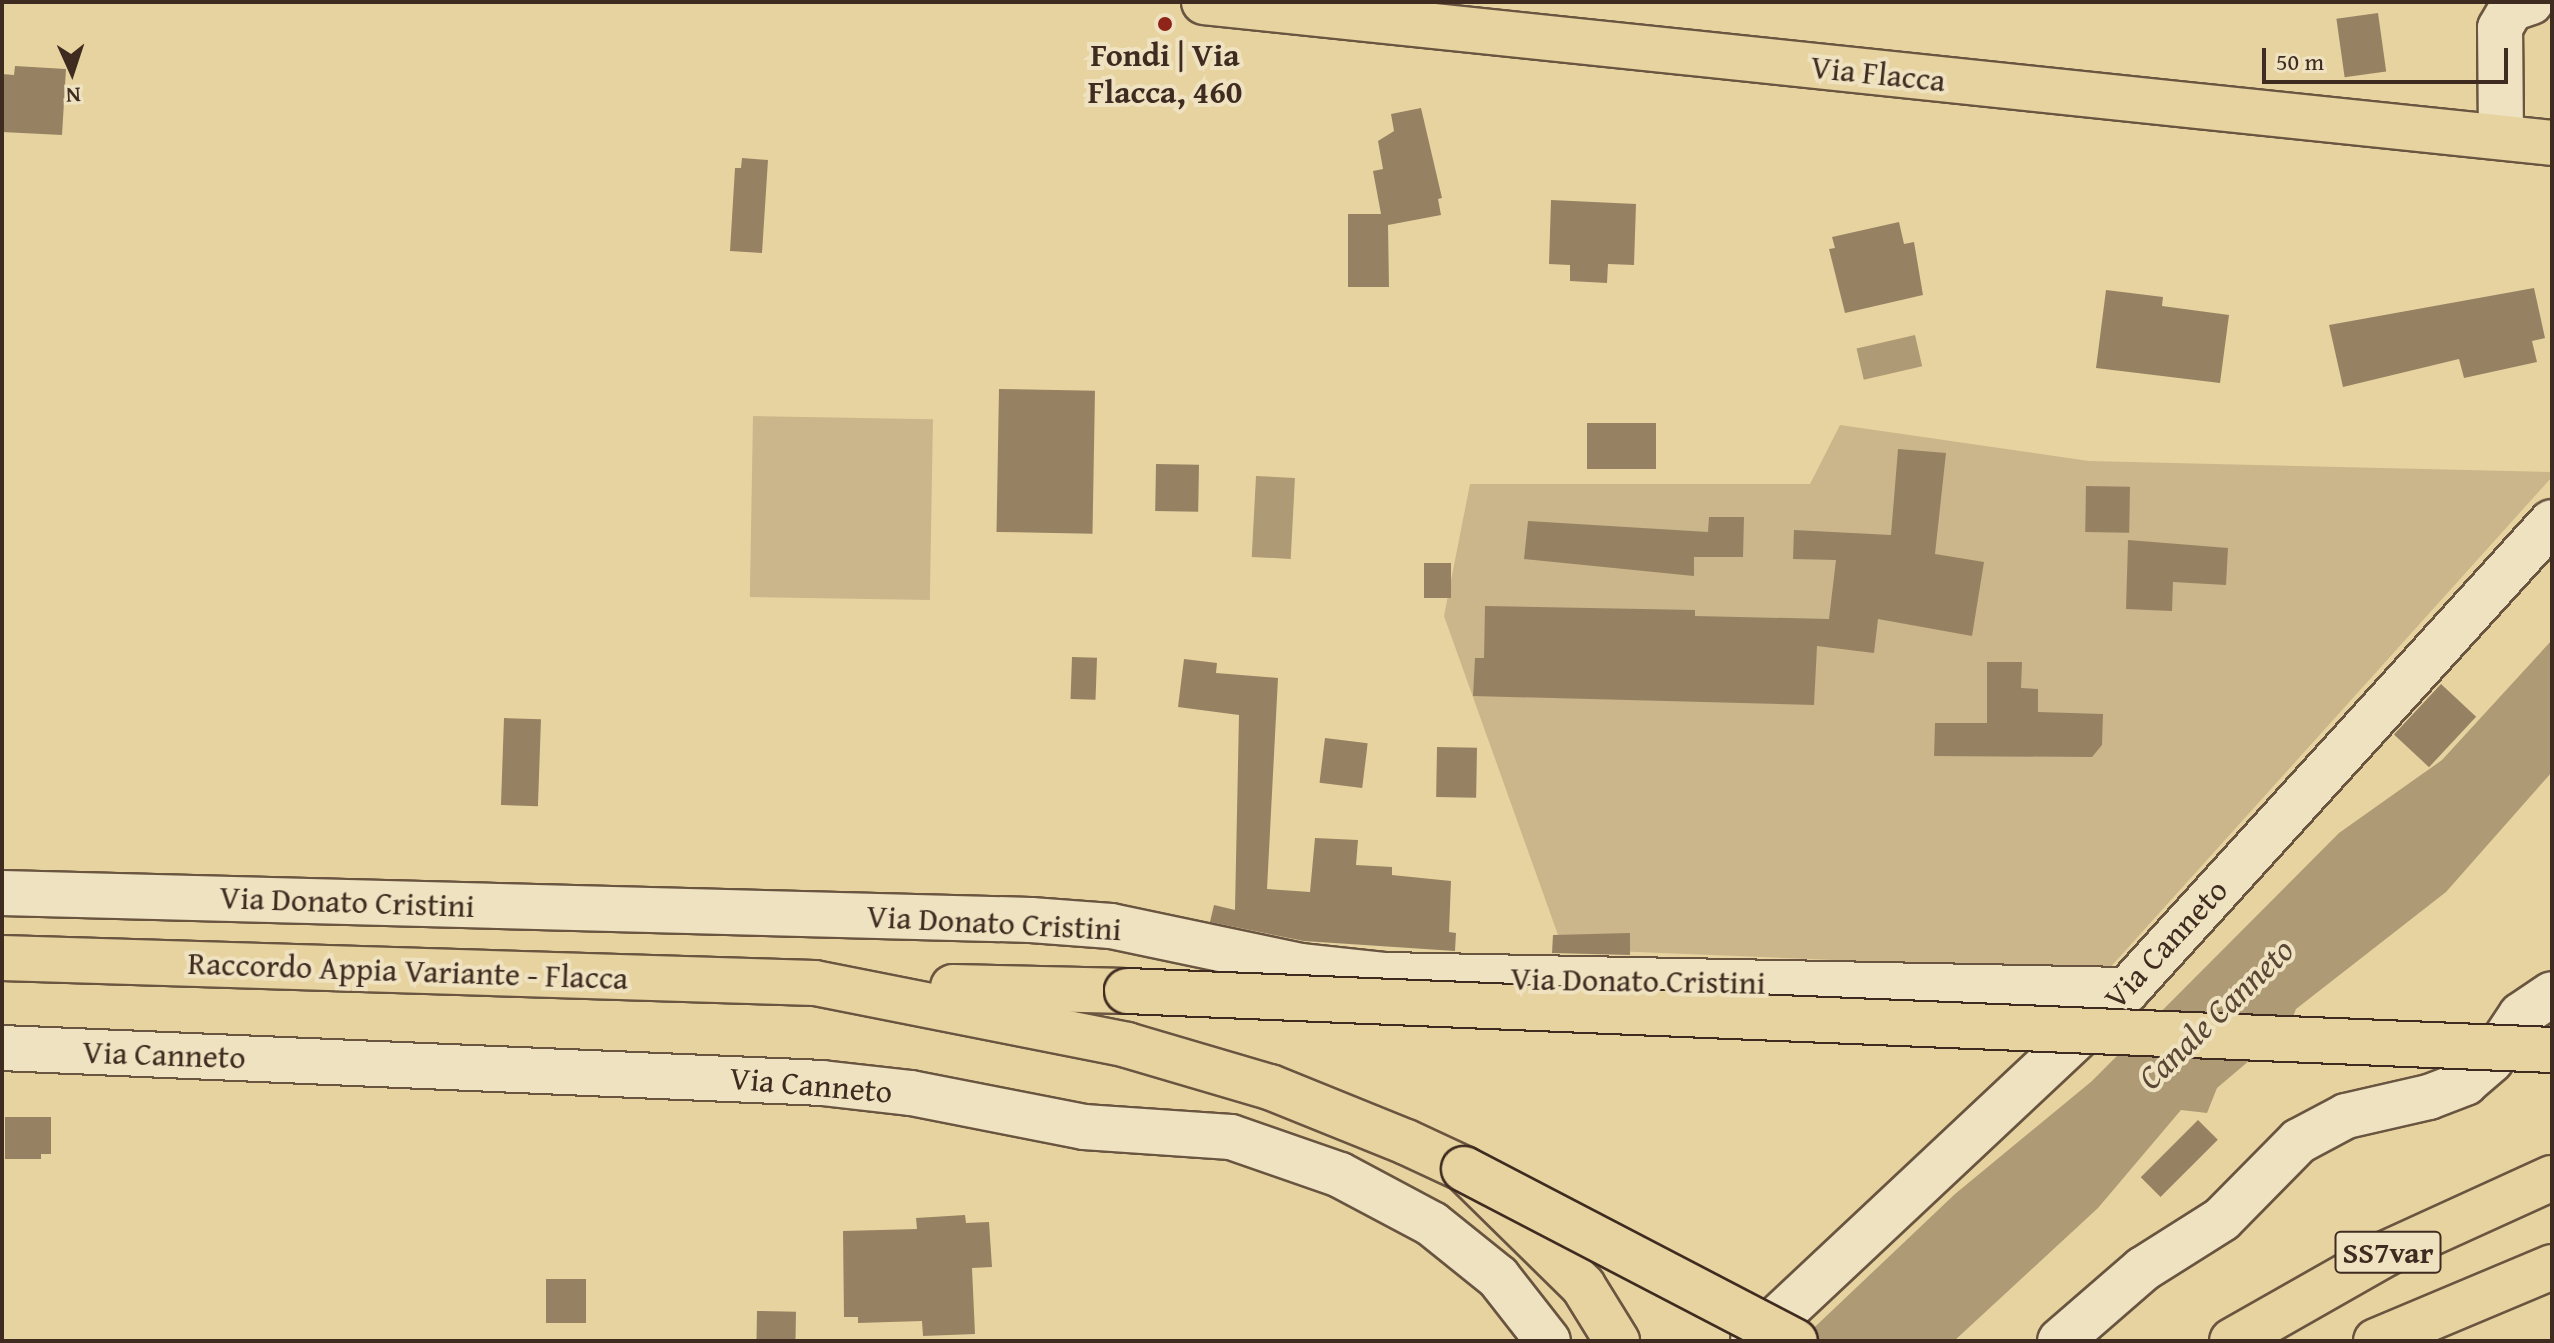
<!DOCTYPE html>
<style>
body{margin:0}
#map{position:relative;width:2554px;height:1343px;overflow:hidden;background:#e7d3a0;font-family:"Gentium Book Plus",serif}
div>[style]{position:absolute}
.green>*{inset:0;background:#cab68a;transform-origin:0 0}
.water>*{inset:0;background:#ae9a74;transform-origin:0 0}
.building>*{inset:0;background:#968263;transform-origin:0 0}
.roads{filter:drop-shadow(2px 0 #695540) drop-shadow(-2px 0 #695540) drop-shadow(0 2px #695540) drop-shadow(0 -2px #695540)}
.minor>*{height:44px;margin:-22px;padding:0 22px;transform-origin:22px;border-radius:22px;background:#efe2c1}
.major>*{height:44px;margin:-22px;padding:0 22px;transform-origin:22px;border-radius:22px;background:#e7d3a0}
.highway>*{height:44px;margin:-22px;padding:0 22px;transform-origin:22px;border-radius:22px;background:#e7d3a0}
.bridges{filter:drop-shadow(2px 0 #3f2b20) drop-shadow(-2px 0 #3f2b20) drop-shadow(0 2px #3f2b20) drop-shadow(0 -2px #3f2b20)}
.highway-bridge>*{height:44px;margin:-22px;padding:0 22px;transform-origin:22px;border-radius:22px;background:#e7d3a0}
.dots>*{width:22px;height:22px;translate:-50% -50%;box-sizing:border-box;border:4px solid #efe2c1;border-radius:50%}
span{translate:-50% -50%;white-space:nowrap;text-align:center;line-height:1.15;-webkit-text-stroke:8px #efe2c1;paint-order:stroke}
.shield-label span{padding:2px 6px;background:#efe2c1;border:2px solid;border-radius:6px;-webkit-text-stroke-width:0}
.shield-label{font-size:30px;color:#3f2b20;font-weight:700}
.poi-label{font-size:32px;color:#3f2b20;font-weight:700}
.street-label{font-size:32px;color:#3f2b20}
.water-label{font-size:34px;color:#5b4735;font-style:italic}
.frame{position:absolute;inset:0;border:4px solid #3f2b20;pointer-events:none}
.north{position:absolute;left:32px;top:32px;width:80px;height:80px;-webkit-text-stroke:6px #efe2c1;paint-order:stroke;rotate:177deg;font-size:22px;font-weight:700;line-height:32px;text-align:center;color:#3f2b20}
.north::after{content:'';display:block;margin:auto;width:28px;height:36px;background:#3f2b20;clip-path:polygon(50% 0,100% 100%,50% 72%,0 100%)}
.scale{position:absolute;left:2262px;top:48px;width:246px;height:36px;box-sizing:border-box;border:4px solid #3f2b20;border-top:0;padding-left:10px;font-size:24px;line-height:28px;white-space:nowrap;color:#3f2b20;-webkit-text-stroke:6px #efe2c1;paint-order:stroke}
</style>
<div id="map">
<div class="green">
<i style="left:753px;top:416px;width:180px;height:181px;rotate:1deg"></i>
<i style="clip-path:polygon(1840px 425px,2089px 461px,2552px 472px,2552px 477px,2107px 971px,1563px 949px,1444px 616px,1470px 484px,1810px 484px)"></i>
</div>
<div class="water">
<i style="left:1915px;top:335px;width:32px;height:60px;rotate:77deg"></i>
<i style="left:1256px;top:476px;width:39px;height:81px;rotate:3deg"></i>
<i style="clip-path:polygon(2552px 640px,2552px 772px,2446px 892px,2296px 1009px,2289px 1027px,2217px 1088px,2207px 1113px,2181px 1110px,2098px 1208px,1954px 1341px,1800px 1341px,1955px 1194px,2092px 1081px,2339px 833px,2442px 760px)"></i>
</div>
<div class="building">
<i style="left:2378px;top:13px;width:59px;height:42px;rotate:82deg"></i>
<i style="clip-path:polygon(15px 66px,66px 69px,62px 135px,2px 132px,2px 74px,14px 75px)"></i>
<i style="clip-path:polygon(1421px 108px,1442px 198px,1438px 199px,1441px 215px,1388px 225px,1389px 287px,1348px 287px,1348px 214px,1381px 214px,1373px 171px,1383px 169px,1378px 141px,1394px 131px,1391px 114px)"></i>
<i style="clip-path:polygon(742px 158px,768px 160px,762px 253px,730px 251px,735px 168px,741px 168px)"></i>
<i style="clip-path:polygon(1551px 200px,1636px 204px,1634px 265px,1608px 264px,1607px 283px,1570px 281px,1570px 265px,1549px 264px)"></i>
<i style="clip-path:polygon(1899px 222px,1904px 244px,1914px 242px,1923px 295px,1845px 313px,1829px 249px,1835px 248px,1832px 237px)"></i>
<i style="clip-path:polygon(2534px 288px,2545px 338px,2532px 341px,2537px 362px,2464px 378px,2459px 359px,2343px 387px,2329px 325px)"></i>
<i style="clip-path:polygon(2106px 290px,2163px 297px,2162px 306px,2229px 315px,2220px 383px,2096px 368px)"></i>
<i style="left:999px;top:389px;width:96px;height:143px;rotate:1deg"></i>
<i style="left:1587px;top:423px;width:69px;height:46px"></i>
<i style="clip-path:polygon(1898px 449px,1946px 453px,1935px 554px,1984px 562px,1972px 636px,1878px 619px,1874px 653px,1817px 646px,1814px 705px,1473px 696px,1475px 658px,1484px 658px,1485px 606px,1695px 610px,1695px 616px,1829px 619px,1836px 560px,1793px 559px,1794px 530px,1891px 535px)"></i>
<i style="left:1156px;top:464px;width:43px;height:47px;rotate:1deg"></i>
<i style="left:2086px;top:486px;width:44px;height:46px;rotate:1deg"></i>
<i style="clip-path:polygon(1709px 517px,1744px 517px,1743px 557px,1694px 557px,1694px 576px,1524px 559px,1528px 521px,1708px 532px)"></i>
<i style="clip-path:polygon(2128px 540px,2228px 548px,2226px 585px,2173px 582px,2172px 611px,2126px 609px)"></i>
<i style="left:1424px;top:563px;width:27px;height:35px"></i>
<i style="left:1072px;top:657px;width:25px;height:42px;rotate:2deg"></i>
<i style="clip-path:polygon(1184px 659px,1217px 663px,1216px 673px,1278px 678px,1267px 889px,1310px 892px,1315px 838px,1358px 840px,1356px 865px,1392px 867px,1392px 875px,1451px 881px,1449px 932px,1456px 933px,1455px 951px,1304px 941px,1210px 922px,1214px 905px,1235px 910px,1239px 715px,1178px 707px)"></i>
<i style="clip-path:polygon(1987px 662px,2022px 662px,2021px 688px,2038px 689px,2038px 712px,2103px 714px,2102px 745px,2092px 757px,1934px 756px,1935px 723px,1987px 723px)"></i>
<i style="left:2441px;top:684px;width:48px;height:69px;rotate:43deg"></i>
<i style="left:504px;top:718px;width:37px;height:87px;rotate:2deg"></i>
<i style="left:1325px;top:738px;width:43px;height:45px;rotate:7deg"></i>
<i style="left:1437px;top:747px;width:40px;height:50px;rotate:1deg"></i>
<i style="clip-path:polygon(1630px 933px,1630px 955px,1552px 953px,1553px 935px)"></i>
<i style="clip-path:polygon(5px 1117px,51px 1117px,51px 1154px,41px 1154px,41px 1159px,5px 1159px)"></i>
<i style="left:2198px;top:1120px;width:28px;height:81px;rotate:45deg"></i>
<i style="clip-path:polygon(965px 1215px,966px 1223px,989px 1222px,992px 1267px,972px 1268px,975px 1334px,923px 1336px,922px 1321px,858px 1323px,858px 1317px,844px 1317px,843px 1231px,917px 1229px,916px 1218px)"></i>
<i style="left:546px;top:1279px;width:40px;height:44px"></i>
<i style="left:757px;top:1311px;width:39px;height:30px;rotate:1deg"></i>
</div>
<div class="roads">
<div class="minor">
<i style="left:2501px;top:137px;width:109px;rotate:-90.5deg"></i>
<i style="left:2500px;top:28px;width:22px;rotate:-60deg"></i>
<i style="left:2511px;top:9px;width:21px;rotate:-19deg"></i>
<i style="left:2px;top:893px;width:1029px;rotate:1.5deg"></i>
<i style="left:1031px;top:920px;width:80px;rotate:4.3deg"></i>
<i style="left:1111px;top:926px;width:193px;rotate:11.9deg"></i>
<i style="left:1300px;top:966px;width:84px;rotate:6.1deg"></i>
<i style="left:1384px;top:975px;width:743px;rotate:1.16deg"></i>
<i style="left:2px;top:1048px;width:821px;rotate:2.44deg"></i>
<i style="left:822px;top:1083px;width:90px;rotate:6.4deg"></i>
<i style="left:911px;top:1093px;width:176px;rotate:11.1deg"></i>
<i style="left:1084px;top:1127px;width:147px;rotate:3.9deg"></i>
<i style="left:1231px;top:1137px;width:115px;rotate:19.2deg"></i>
<i style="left:1340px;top:1175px;width:104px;rotate:28deg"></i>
<i style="left:1432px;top:1224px;width:85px;rotate:38.8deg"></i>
<i style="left:1498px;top:1277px;width:81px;rotate:52deg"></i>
<i style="left:1753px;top:1341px;width:513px;rotate:-43.18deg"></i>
<i style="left:2127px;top:990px;width:632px;rotate:-47.76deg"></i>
<i style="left:2060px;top:1341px;width:110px;rotate:-40.9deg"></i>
<i style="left:2143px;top:1269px;width:93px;rotate:-32.3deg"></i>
<i style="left:2222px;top:1219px;width:110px;rotate:-45.4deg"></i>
<i style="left:2299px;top:1141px;width:53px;rotate:-28deg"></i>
<i style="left:2346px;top:1116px;width:85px;rotate:-12.9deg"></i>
<i style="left:2429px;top:1097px;width:39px;rotate:-21deg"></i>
<i style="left:2465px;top:1083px;width:35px;rotate:-41deg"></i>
<i style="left:2491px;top:1060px;width:54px;rotate:-56.3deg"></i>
<i style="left:2521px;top:1015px;width:37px;rotate:-34deg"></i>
</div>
<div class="major">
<i style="left:1204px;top:2px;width:1355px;rotate:5.97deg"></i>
<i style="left:2px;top:958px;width:813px;rotate:1.76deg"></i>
</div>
<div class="highway">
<i style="left:815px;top:983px;width:318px;rotate:11.2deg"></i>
<i style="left:1127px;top:1045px;width:149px;rotate:16.4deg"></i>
<i style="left:1270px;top:1087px;width:147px;rotate:22deg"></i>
<i style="left:1406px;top:1142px;width:64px;rotate:25deg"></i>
<i style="left:1464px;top:1169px;width:167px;rotate:44.5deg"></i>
<i style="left:1583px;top:1286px;width:65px;rotate:58.3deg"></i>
<i style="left:953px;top:987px;width:174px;rotate:1.3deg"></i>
<i style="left:2232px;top:1341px;width:176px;rotate:-29.6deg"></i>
<i style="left:2385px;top:1254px;width:183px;rotate:-24.5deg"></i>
<i style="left:2376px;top:1341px;width:191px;rotate:-22.8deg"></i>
</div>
</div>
<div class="bridges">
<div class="highway-bridge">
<i style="left:1127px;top:991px;width:1426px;rotate:2.37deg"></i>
<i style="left:1464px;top:1169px;width:373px;rotate:27.5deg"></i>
</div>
</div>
<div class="dots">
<i style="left:1165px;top:24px;background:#8f2418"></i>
</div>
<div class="shield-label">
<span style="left:2388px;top:1252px">SS7var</span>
</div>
<div class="poi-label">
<span style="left:1165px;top:74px">Fondi | Via<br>Flacca, 460</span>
</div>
<div class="street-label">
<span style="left:1878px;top:74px;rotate:6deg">Via Flacca</span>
<span style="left:347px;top:902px;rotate:2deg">Via Donato Cristini</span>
<span style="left:994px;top:923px;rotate:3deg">Via Donato Cristini</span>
<span style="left:2166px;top:944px;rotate:-47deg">Via Canneto</span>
<span style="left:408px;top:971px;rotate:2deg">Raccordo Appia Variante - Flacca</span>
<span style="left:1638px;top:981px;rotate:1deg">Via Donato Cristini</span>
<span style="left:164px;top:1055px;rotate:2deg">Via Canneto</span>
<span style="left:811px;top:1085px;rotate:5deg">Via Canneto</span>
</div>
<div class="water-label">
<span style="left:2215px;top:1013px;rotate:-44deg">Canale Canneto</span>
</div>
<div class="frame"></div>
<div class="north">N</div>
<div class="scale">50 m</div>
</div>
